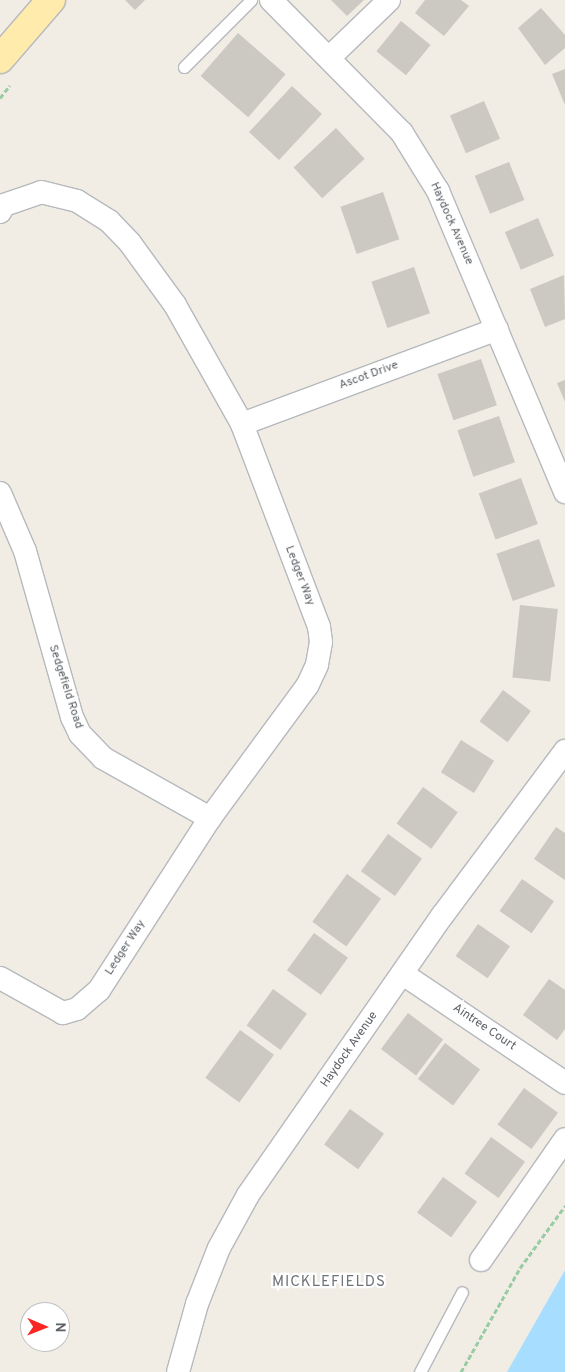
<!DOCTYPE html>
<style>
body{margin:0}
#map{position:relative;width:565px;height:1372px;overflow:hidden;background:#f1ede5;font-family:Overpass,sans-serif}
div>[style]{position:absolute}
.water>*{inset:0;background:#a7deff}
.building>*{inset:0;background:#ccc8c2;transform-origin:0 0}
.path>*{height:3px;margin-top:-1.5px;transform-origin:0;background:repeating-linear-gradient(90deg,#98cca4 0 5px,transparent 0 7.5px)}
.roads{filter:drop-shadow(1px 0 #b6b9bd) drop-shadow(-1px 0 #b6b9bd) drop-shadow(0 1px #b6b9bd) drop-shadow(0 -1px #b6b9bd)}
.service>*{height:11px;margin:-5.5px;padding:0 5.5px;transform-origin:5.5px;border-radius:5.5px;background:#fff}
.minor>*{height:22px;margin:-11px;padding:0 11px;transform-origin:11px;border-radius:11px;background:#fff}
.primary>*{height:28px;margin:-14px;padding:0 14px;transform-origin:14px;border-radius:14px;background:#ffecac}
span{translate:-50% -50%;white-space:nowrap;text-align:center;line-height:1.15;-webkit-text-stroke:4.5px #fff;paint-order:stroke}
.street-label{font-size:12px;color:#5d6267}
.quarter-label{font-size:15px;color:#6e7479;letter-spacing:1px}
.north{position:absolute;left:20px;top:1302px;width:50px;height:50px;box-sizing:border-box;background:#fff;border:1px solid #bec0c2;border-radius:50%;rotate:91deg;font-size:14px;font-weight:700;line-height:20px;text-align:center;color:#5d6267}
.north::after{content:'';display:block;margin:auto;width:18px;height:22px;background:#f82724;clip-path:polygon(50% 0,100% 100%,50% 72%,0 100%)}
</style>
<div id="map">
<div class="water">
<i style="clip-path:polygon(565px 1270px,565px 1372px,507px 1372px)"></i>
</div>
<div class="building">
<i style="clip-path:polygon(125px 0,145px 0,135px 10px)"></i>
<i style="clip-path:polygon(331px 0,364px 0,347px 16px)"></i>
<i style="clip-path:polygon(425px 0,461px 0,469px 6px,444px 36px,415px 13px)"></i>
<i style="clip-path:polygon(541px 8px,565px 35px,565px 48px,545px 65px,518px 28px)"></i>
<i style="left:401px;top:21px;width:38px;height:39px;rotate:39deg"></i>
<i style="left:238px;top:33px;width:63px;height:57px;rotate:41deg"></i>
<i style="clip-path:polygon(565px 69px,565px 105px,552px 74px)"></i>
<i style="left:292px;top:86px;width:41px;height:63px;rotate:43deg"></i>
<i style="left:484px;top:101px;width:41px;height:37px;rotate:67deg"></i>
<i style="left:336px;top:128px;width:42px;height:58px;rotate:47deg"></i>
<i style="left:509px;top:162px;width:41px;height:37px;rotate:68deg"></i>
<i style="left:383px;top:192px;width:50px;height:45px;rotate:71deg"></i>
<i style="left:538px;top:218px;width:41px;height:36px;rotate:67deg"></i>
<i style="left:414px;top:267px;width:49px;height:45px;rotate:71deg"></i>
<i style="clip-path:polygon(564px 275px,565px 319px,545px 327px,530px 289px)"></i>
<i style="left:481px;top:359px;width:49px;height:46px;rotate:71deg"></i>
<i style="clip-path:polygon(565px 380px,565px 402px,557px 383px)"></i>
<i style="left:499px;top:416px;width:49px;height:44px;rotate:71deg"></i>
<i style="left:521px;top:478px;width:49px;height:45px;rotate:70deg"></i>
<i style="left:539px;top:539px;width:50px;height:45px;rotate:71deg"></i>
<i style="left:520px;top:605px;width:38px;height:73px;rotate:6deg"></i>
<i style="left:503px;top:690px;width:35px;height:39px;rotate:37deg"></i>
<i style="left:461px;top:740px;width:39px;height:38px;rotate:32deg"></i>
<i style="left:423px;top:787px;width:43px;height:45px;rotate:36deg"></i>
<i style="clip-path:polygon(556px 827px,565px 833px,565px 880px,534px 859px)"></i>
<i style="left:388px;top:834px;width:42px;height:46px;rotate:36deg"></i>
<i style="left:347px;top:874px;width:42px;height:59px;rotate:36deg"></i>
<i style="left:522px;top:879px;width:39px;height:39px;rotate:35deg"></i>
<i style="left:478px;top:924px;width:39px;height:39px;rotate:35deg"></i>
<i style="left:314px;top:933px;width:42px;height:46px;rotate:36deg"></i>
<i style="clip-path:polygon(549px 979px,565px 990px,565px 1029px,557px 1040px,523px 1015px)"></i>
<i style="left:273px;top:989px;width:42px;height:45px;rotate:36deg"></i>
<i style="left:408px;top:1013px;width:44px;height:45px;rotate:37deg"></i>
<i style="left:240px;top:1030px;width:42px;height:59px;rotate:36deg"></i>
<i style="left:445px;top:1043px;width:44px;height:45px;rotate:37deg"></i>
<i style="left:524px;top:1088px;width:42px;height:45px;rotate:36deg"></i>
<i style="left:350px;top:1109px;width:42px;height:44px;rotate:36deg"></i>
<i style="left:491px;top:1137px;width:42px;height:45px;rotate:36deg"></i>
<i style="left:443px;top:1177px;width:42px;height:44px;rotate:36deg"></i>
</div>
<div class="path">
<i style="left:0;top:98px;width:16px;rotate:-52deg"></i>
<i style="left:461px;top:1372px;width:120px;rotate:-60.4deg"></i>
<i style="left:520px;top:1268px;width:77px;rotate:-54deg"></i>
</div>
<div class="roads">
<div class="service">
<i style="left:184px;top:67px;width:95px;rotate:-45deg"></i>
<i style="left:420px;top:1372px;width:90px;rotate:-62.3deg"></i>
</div>
<div class="minor">
<i style="left:271px;top:0;width:187px;rotate:45.4deg"></i>
<i style="left:402px;top:133px;width:68px;rotate:58.2deg"></i>
<i style="left:438px;top:191px;width:327px;rotate:67.1deg"></i>
<i style="left:330px;top:57px;width:82px;rotate:-44deg"></i>
<i style="left:0;top:212px;width:8px;rotate:-60deg"></i>
<i style="left:4px;top:205px;width:39px;rotate:-19deg"></i>
<i style="left:41px;top:192px;width:37px;rotate:14deg"></i>
<i style="left:77px;top:201px;width:38px;rotate:32deg"></i>
<i style="left:109px;top:221px;width:30px;rotate:46deg"></i>
<i style="left:130px;top:243px;width:77px;rotate:54deg"></i>
<i style="left:175px;top:305px;width:137px;rotate:60.6deg"></i>
<i style="left:242px;top:424px;width:217px;rotate:69.2deg"></i>
<i style="left:319px;top:627px;width:15px;rotate:82deg"></i>
<i style="left:321px;top:642px;width:23px;rotate:100deg"></i>
<i style="left:317px;top:665px;width:23px;rotate:115deg"></i>
<i style="left:307px;top:686px;width:164px;rotate:126.3deg"></i>
<i style="left:210px;top:818px;width:205px;rotate:122.8deg"></i>
<i style="left:99px;top:990px;width:29px;rotate:139deg"></i>
<i style="left:77px;top:1009px;width:15px;rotate:164deg"></i>
<i style="left:63px;top:1013px;width:72px;rotate:-150.9deg"></i>
<i style="left:242px;top:424px;width:272px;rotate:-20.4deg"></i>
<i style="left:0;top:493px;width:63px;rotate:66.7deg"></i>
<i style="left:25px;top:551px;width:173px;rotate:74.2deg"></i>
<i style="left:72px;top:717px;width:19px;rotate:65deg"></i>
<i style="left:80px;top:734px;width:33px;rotate:46deg"></i>
<i style="left:103px;top:758px;width:123px;rotate:29.3deg"></i>
<i style="left:403px;top:974px;width:195px;rotate:33.9deg"></i>
<i style="left:481px;top:1260px;width:147px;rotate:-55.2deg"></i>
<i style="left:178px;top:1372px;width:71px;rotate:-74.4deg"></i>
<i style="left:197px;top:1304px;width:60px;rotate:-68.6deg"></i>
<i style="left:219px;top:1248px;width:60px;rotate:-61.3deg"></i>
<i style="left:248px;top:1195px;width:340px;rotate:-55.2deg"></i>
<i style="left:442px;top:916px;width:206px;rotate:-53.3deg"></i>
</div>
<div class="primary">
<i style="left:0;top:59px;width:78px;rotate:-49.2deg"></i>
</div>
</div>
<div class="street-label">
<span style="left:451px;top:224px;rotate:66deg">Haydock Avenue</span>
<span style="left:369px;top:376px;rotate:-20deg">Ascot Drive</span>
<span style="left:299px;top:576px;rotate:69deg">Ledger Way</span>
<span style="left:65px;top:687px;rotate:72deg">Sedgefield Road</span>
<span style="left:126px;top:948px;rotate:-57deg">Ledger Way</span>
<span style="left:484px;top:1028px;rotate:34deg">Aintree Court</span>
<span style="left:350px;top:1050px;rotate:-55deg">Haydock Avenue</span>
</div>
<div class="quarter-label">
<span style="left:329px;top:1283px">MICKLEFIELDS</span>
</div>
<div class="north">N</div>
</div>
